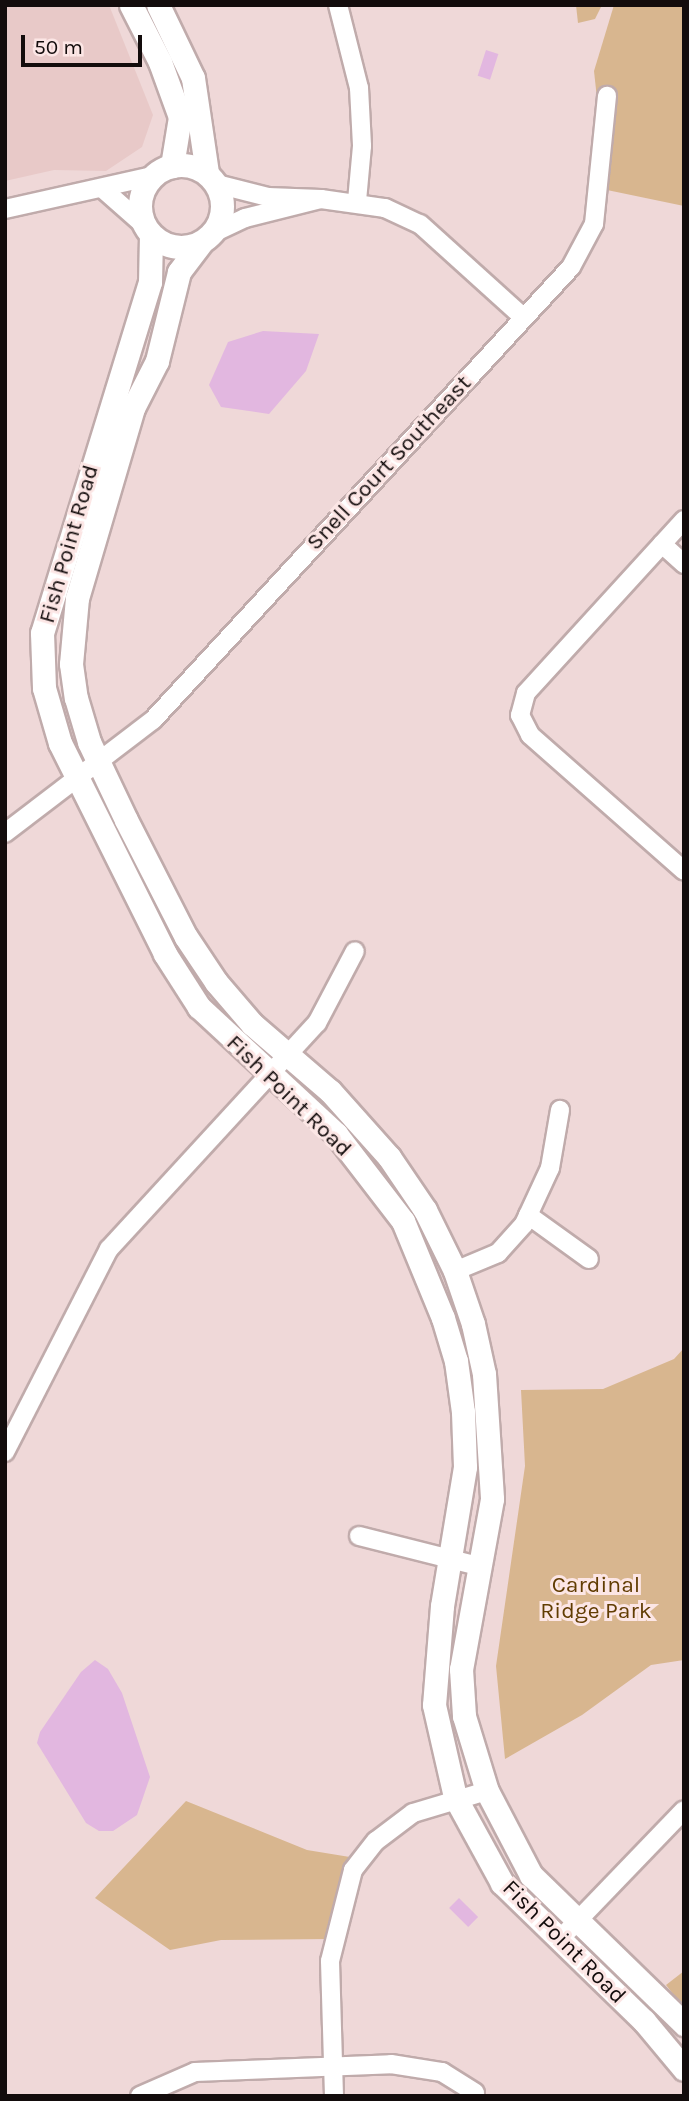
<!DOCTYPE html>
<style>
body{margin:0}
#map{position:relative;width:689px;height:2101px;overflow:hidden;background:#efd8d8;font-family:Karla,sans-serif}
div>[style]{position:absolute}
.built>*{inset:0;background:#e8c9c8}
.green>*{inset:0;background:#d8b68f}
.water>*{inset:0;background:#e2b7e0;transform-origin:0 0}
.roads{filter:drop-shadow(2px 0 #c0abab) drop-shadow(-2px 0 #c0abab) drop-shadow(0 2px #c0abab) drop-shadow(0 -2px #c0abab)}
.minor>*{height:18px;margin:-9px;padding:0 9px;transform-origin:9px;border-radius:9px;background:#fff}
.tertiary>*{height:23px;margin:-11.5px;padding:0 11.5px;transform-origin:11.5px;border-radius:11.5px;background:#fff}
.tertiary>.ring{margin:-11.5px;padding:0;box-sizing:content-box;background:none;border:23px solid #fff;border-radius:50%}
span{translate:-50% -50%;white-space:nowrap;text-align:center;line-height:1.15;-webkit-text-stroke:6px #fce6e5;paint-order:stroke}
.street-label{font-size:23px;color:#130c0c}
.park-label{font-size:23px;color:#613c02}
.frame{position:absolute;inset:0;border:7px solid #130c0c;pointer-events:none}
.scale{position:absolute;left:21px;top:35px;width:121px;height:32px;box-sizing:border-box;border:4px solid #130c0c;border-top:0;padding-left:9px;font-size:21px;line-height:24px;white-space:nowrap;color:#130c0c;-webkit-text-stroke:5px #fce6e5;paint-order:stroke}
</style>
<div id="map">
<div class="built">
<i style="clip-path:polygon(5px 5px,109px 5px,153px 115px,142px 147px,106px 171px,54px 170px,5px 181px)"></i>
</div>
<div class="green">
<i style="clip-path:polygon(576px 5px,602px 5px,595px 19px,578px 23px)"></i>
<i style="clip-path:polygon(614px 5px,684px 5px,684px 206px,607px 190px,594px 71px)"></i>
<i style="clip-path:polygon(684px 1348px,684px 1660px,651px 1665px,582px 1715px,505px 1759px,496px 1666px,525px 1466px,521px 1390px,603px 1389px,674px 1359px)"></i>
<i style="clip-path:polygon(186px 1801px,307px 1850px,362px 1859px,329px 1939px,221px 1940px,170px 1950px,95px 1898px)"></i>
<i style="clip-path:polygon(684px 1971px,684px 2008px,666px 1985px)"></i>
</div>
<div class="water">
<i style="left:486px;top:50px;width:13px;height:27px;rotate:18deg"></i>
<i style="clip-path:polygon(263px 331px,319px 334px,306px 371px,269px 414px,221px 407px,209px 385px,228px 342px)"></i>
<i style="clip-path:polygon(95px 1660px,108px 1669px,122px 1693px,150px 1777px,137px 1815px,113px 1831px,99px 1831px,86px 1823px,37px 1743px,40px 1732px,81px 1672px)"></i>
<i style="left:459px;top:1898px;width:27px;height:14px;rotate:45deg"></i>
</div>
<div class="roads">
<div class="minor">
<i style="left:338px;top:5px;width:86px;rotate:75.8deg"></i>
<i style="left:359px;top:88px;width:58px;rotate:87deg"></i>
<i style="left:362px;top:146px;width:55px;rotate:95.2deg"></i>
<i style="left:103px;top:189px;width:56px;rotate:41.4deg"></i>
<i style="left:321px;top:199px;width:65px;rotate:8deg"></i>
<i style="left:385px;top:208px;width:38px;rotate:25deg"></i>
<i style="left:420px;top:224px;width:139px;rotate:42.1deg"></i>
<i style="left:5px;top:209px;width:152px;rotate:-12.6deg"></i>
<i style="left:213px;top:233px;width:35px;rotate:-25deg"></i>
<i style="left:245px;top:218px;width:78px;rotate:-14deg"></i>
<i style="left:321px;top:199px;width:53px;rotate:-177.8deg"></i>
<i style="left:268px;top:197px;width:53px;rotate:-165.7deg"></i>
<i style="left:684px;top:520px;width:234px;rotate:132.4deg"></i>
<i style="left:526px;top:693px;width:23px;rotate:105deg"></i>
<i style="left:520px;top:715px;width:22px;rotate:63deg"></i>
<i style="left:530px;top:735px;width:205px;rotate:41.4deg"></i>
<i style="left:662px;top:544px;width:30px;rotate:42deg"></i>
<i style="left:5px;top:833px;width:186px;rotate:-37.4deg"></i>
<i style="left:153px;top:720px;width:616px;rotate:-47.3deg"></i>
<i style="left:571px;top:267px;width:49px;rotate:-61.9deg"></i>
<i style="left:594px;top:224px;width:129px;rotate:-84.2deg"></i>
<i style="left:528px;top:1215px;width:75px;rotate:35.8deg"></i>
<i style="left:455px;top:1271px;width:47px;rotate:-22.7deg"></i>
<i style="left:498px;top:1253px;width:39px;rotate:-48deg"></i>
<i style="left:524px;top:1224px;width:62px;rotate:-65.1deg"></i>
<i style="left:550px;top:1168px;width:59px;rotate:-80.2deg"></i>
<i style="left:5px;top:1452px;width:228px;rotate:-62.9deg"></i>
<i style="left:109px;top:1249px;width:307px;rotate:-47.4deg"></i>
<i style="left:317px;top:1023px;width:81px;rotate:-62.2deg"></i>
<i style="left:359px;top:1536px;width:123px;rotate:14.1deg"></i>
<i style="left:559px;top:1940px;width:180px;rotate:-46.1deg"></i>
<i style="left:140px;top:2096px;width:60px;rotate:-23.6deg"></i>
<i style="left:195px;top:2072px;width:196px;rotate:-2.3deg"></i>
<i style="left:391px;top:2064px;width:52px;rotate:8.9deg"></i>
<i style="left:442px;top:2072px;width:39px;rotate:32deg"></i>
<i style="left:334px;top:2096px;width:135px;rotate:-91.7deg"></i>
<i style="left:330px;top:1961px;width:94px;rotate:-75.8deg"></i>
<i style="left:353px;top:1870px;width:37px;rotate:-52deg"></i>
<i style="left:376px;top:1841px;width:46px;rotate:-37.1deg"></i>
<i style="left:413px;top:1813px;width:77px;rotate:-16.6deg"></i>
</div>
<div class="tertiary">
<i style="left:131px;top:5px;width:64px;rotate:63deg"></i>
<i style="left:160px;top:62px;width:59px;rotate:70deg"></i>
<i style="left:180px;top:117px;width:50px;rotate:99.3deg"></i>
<i style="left:158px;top:5px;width:81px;rotate:64.4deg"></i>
<i style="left:193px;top:78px;width:96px;rotate:81.6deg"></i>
<i class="ring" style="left:140px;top:165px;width:59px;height:59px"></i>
<i style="left:151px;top:235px;width:47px;rotate:91.2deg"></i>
<i style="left:150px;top:282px;width:367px;rotate:107.1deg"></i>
<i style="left:42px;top:633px;width:55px;rotate:87.9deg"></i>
<i style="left:44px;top:688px;width:57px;rotate:73.8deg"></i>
<i style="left:60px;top:743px;width:236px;rotate:63.5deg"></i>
<i style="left:165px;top:954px;width:63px;rotate:57.3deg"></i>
<i style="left:199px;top:1007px;width:187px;rotate:42.8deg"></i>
<i style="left:336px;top:1134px;width:110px;rotate:52.4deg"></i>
<i style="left:403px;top:1221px;width:105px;rotate:67.6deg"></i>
<i style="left:443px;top:1318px;width:45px;rotate:73.2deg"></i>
<i style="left:456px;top:1361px;width:51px;rotate:82.2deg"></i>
<i style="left:463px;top:1412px;width:55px;rotate:87.9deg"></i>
<i style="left:465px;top:1467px;width:141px;rotate:99.4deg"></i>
<i style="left:442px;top:1606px;width:99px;rotate:94.6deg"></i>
<i style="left:434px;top:1705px;width:94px;rotate:77.1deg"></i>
<i style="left:455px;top:1797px;width:98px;rotate:61.3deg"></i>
<i style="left:502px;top:1883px;width:198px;rotate:44.2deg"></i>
<i style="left:644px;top:2021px;width:62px;rotate:50.2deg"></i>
<i style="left:200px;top:244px;width:35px;rotate:127deg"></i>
<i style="left:179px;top:272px;width:92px;rotate:103.9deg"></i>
<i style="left:157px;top:361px;width:53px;rotate:117.1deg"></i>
<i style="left:133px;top:408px;width:198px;rotate:106.4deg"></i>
<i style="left:77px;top:598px;width:66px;rotate:95.2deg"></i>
<i style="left:71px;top:664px;width:34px;rotate:82deg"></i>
<i style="left:76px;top:698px;width:46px;rotate:73.5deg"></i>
<i style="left:89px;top:742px;width:86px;rotate:64.6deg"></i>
<i style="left:126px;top:820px;width:131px;rotate:62.9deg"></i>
<i style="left:186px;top:937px;width:54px;rotate:56.3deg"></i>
<i style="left:216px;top:982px;width:55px;rotate:49.4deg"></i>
<i style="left:252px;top:1024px;width:103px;rotate:40.7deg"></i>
<i style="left:330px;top:1091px;width:89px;rotate:48.2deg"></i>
<i style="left:389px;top:1157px;width:64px;rotate:55.8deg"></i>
<i style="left:425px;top:1210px;width:68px;rotate:63.8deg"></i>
<i style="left:455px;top:1271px;width:56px;rotate:71.2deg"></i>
<i style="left:473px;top:1324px;width:51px;rotate:77.6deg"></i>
<i style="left:484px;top:1374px;width:125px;rotate:86.3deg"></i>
<i style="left:492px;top:1499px;width:173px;rotate:100.3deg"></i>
<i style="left:461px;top:1669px;width:47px;rotate:86.3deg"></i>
<i style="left:464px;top:1716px;width:78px;rotate:73deg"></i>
<i style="left:487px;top:1791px;width:95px;rotate:62.4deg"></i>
<i style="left:531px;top:1875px;width:214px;rotate:44.2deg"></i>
</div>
</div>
<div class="street-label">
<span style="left:389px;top:463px;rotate:-47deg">Snell Court Southeast</span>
<span style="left:69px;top:544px;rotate:-74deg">Fish Point Road</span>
<span style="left:289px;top:1096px;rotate:44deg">Fish Point Road</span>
<span style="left:564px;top:1942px;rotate:45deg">Fish Point Road</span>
</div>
<div class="park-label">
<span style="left:596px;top:1598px">Cardinal<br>Ridge Park</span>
</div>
<div class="frame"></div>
<div class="scale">50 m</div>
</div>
